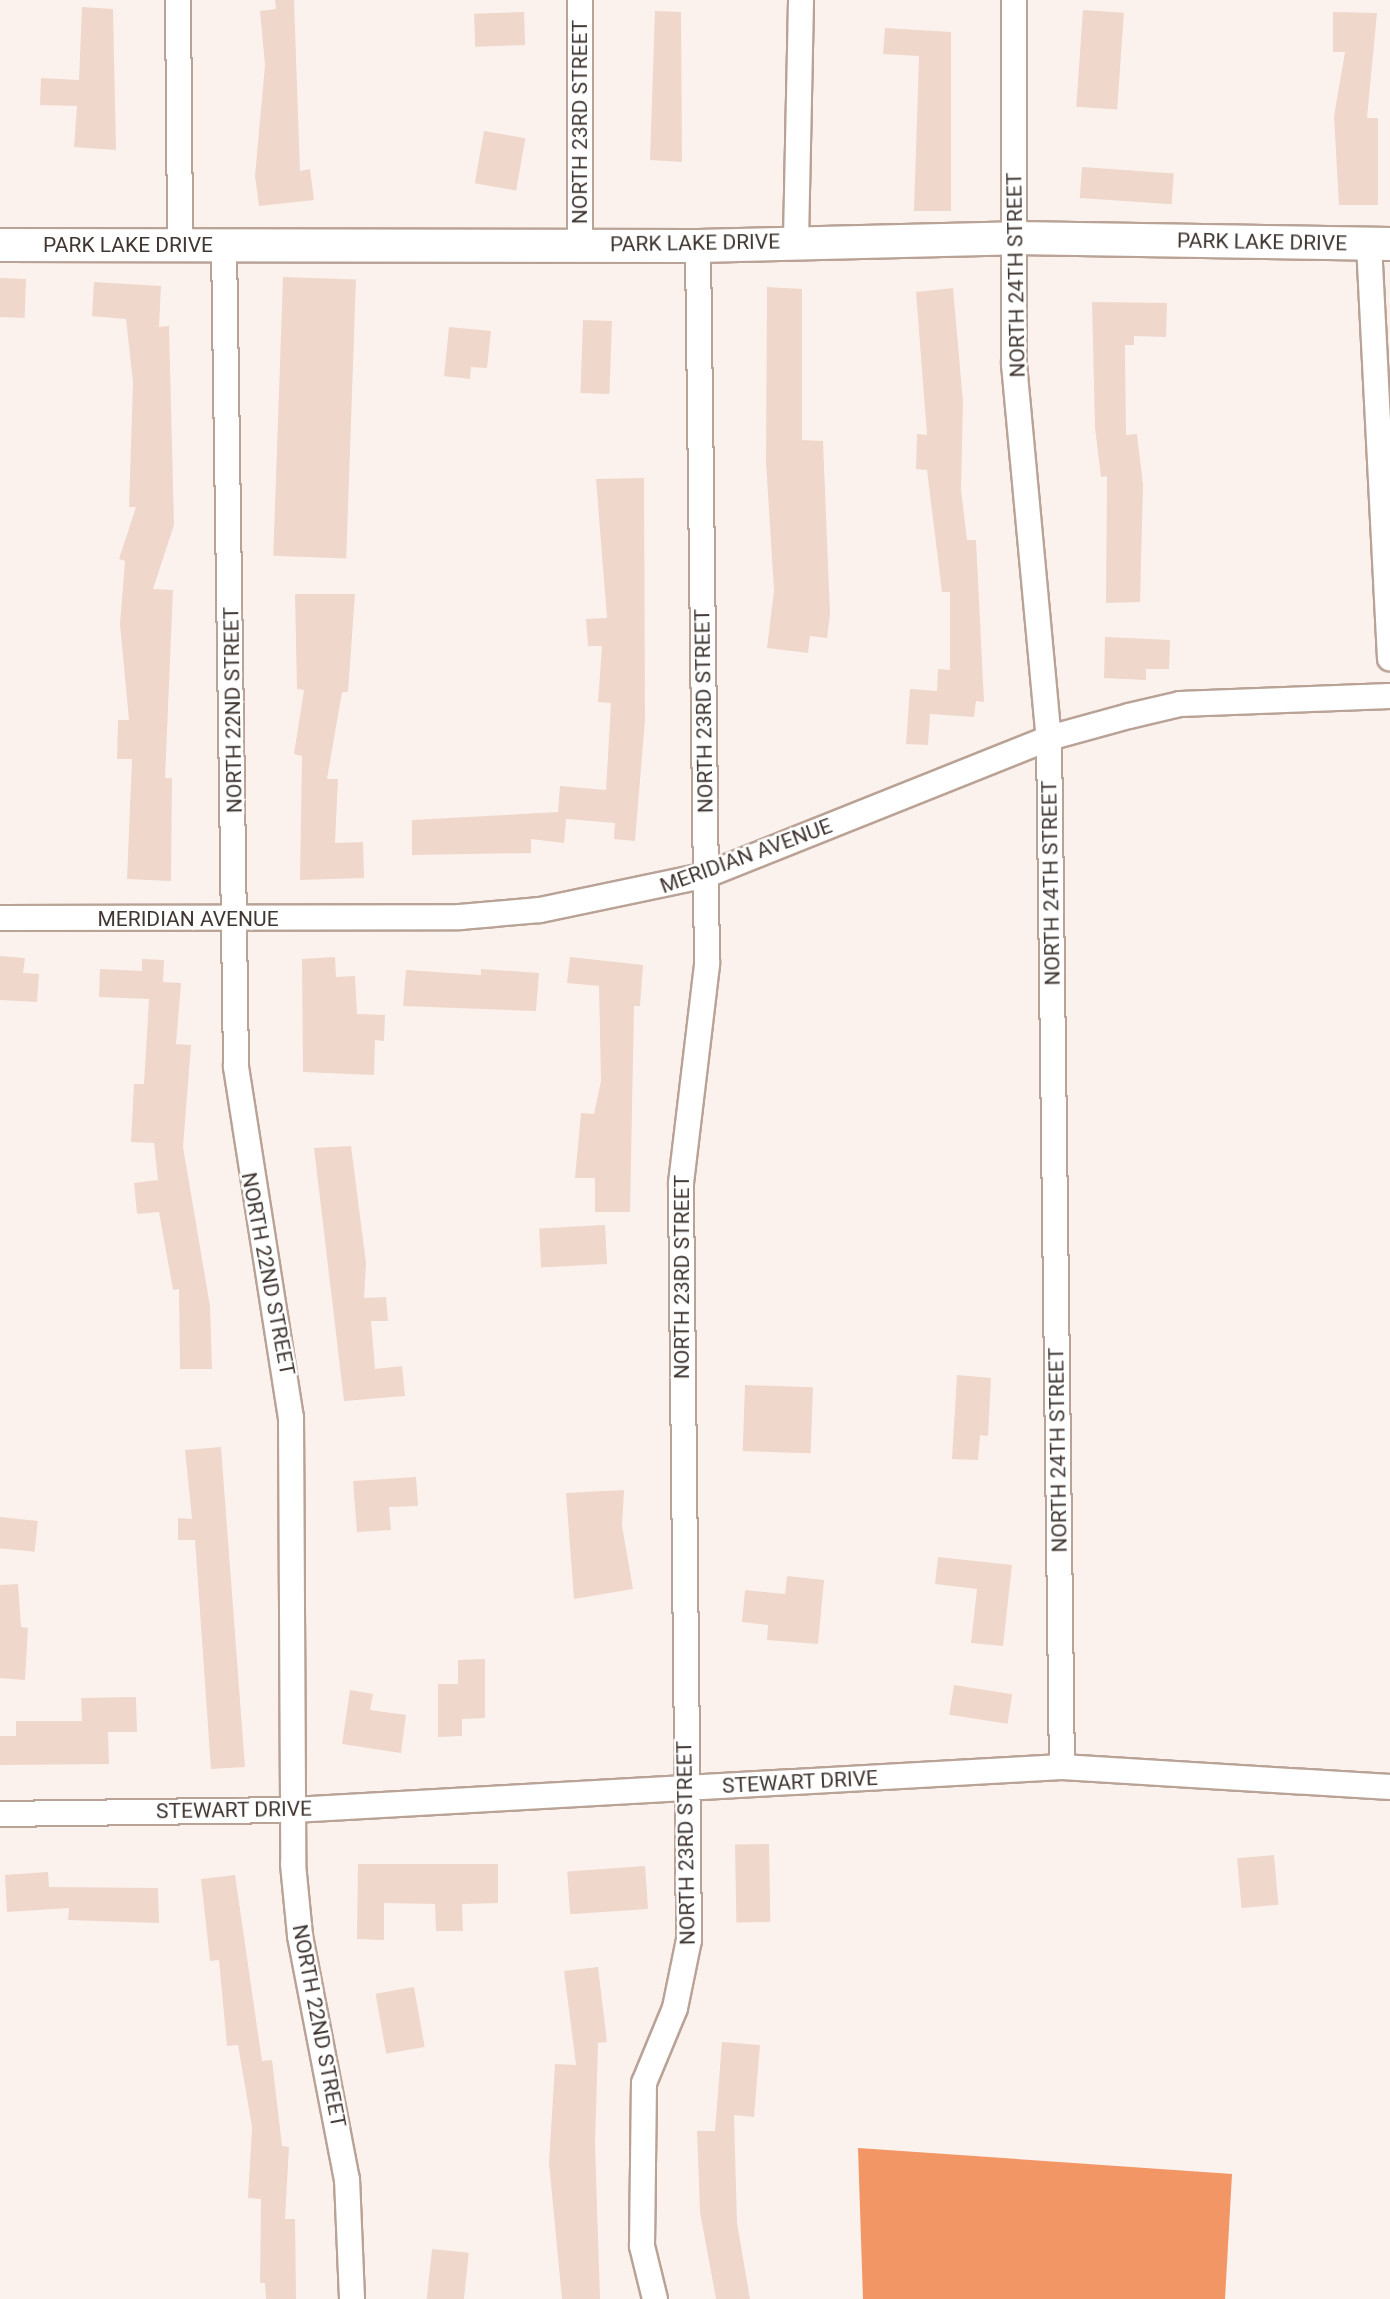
<!DOCTYPE html>
<style>
body{margin:0}
#map{position:relative;width:1390px;height:2299px;overflow:hidden;background:#fcf2ed;font-family:Roboto,sans-serif}
div>[style]{position:absolute}
.forest>*{inset:0;background:#f39665}
.building>*{inset:0;background:#efd7cb;transform-origin:0 0}
.roads{filter:drop-shadow(2px 0 #b9a296) drop-shadow(-2px 0 #b9a296) drop-shadow(0 2px #b9a296) drop-shadow(0 -2px #b9a296)}
.minor>*{height:24px;margin:-12px;padding:0 12px;transform-origin:12px;border-radius:12px;background:#fff}
.tertiary>*{height:32px;margin:-16px;padding:0 16px;transform-origin:16px;border-radius:16px;background:#fff}
span{translate:-50% -50%;white-space:nowrap;text-align:center;line-height:1.15;-webkit-text-stroke:5px #fff;paint-order:stroke}
.street-label{font-size:21px;color:#403732}
</style>
<div id="map">
<div class="forest">
<i style="clip-path:polygon(858px 2148px,1232px 2174px,1225px 2299px,863px 2299px)"></i>
</div>
<div class="building">
<i style="clip-path:polygon(275px 0,294px 0,300px 171px,310px 169px,314px 200px,259px 206px,255px 176px,265px 65px,260px 11px,276px 9px)"></i>
<i style="clip-path:polygon(82px 7px,113px 9px,116px 150px,74px 147px,77px 106px,40px 105px,41px 78px,79px 80px)"></i>
<i style="left:1083px;top:10px;width:41px;height:97px;rotate:4deg"></i>
<i style="clip-path:polygon(655px 11px,681px 12px,682px 162px,650px 160px)"></i>
<i style="left:524px;top:12px;width:33px;height:50px;rotate:88deg"></i>
<i style="clip-path:polygon(1333px 12px,1377px 13px,1367px 118px,1378px 118px,1378px 205px,1339px 205px,1334px 116px,1345px 52px,1333px 52px)"></i>
<i style="clip-path:polygon(885px 28px,951px 32px,951px 211px,914px 211px,919px 56px,883px 54px)"></i>
<i style="left:484px;top:131px;width:42px;height:53px;rotate:10deg"></i>
<i style="left:1082px;top:167px;width:92px;height:31px;rotate:4deg"></i>
<i style="left:283px;top:277px;width:73px;height:279px;rotate:2deg"></i>
<i style="left:0;top:278px;width:26px;height:39px;rotate:2deg"></i>
<i style="clip-path:polygon(94px 282px,161px 286px,159px 327px,169px 326px,174px 525px,153px 589px,173px 590px,165px 778px,172px 778px,171px 881px,127px 879px,132px 759px,117px 759px,118px 720px,129px 720px,120px 624px,125px 561px,119px 559px,136px 507px,129px 507px,133px 382px,126px 319px,92px 316px)"></i>
<i style="clip-path:polygon(767px 287px,802px 289px,802px 440px,823px 441px,830px 614px,827px 638px,810px 636px,808px 653px,767px 648px,774px 591px,766px 462px)"></i>
<i style="clip-path:polygon(953px 288px,963px 402px,961px 490px,967px 540px,976px 540px,984px 702px,976px 701px,974px 717px,930px 714px,928px 745px,906px 744px,910px 689px,937px 691px,938px 669px,950px 670px,950px 592px,942px 592px,927px 470px,916px 469px,917px 434px,927px 435px,916px 292px)"></i>
<i style="clip-path:polygon(1092px 302px,1167px 303px,1166px 337px,1134px 336px,1134px 345px,1125px 345px,1126px 435px,1137px 434px,1143px 485px,1140px 602px,1106px 603px,1107px 476px,1101px 477px,1095px 428px)"></i>
<i style="left:583px;top:320px;width:29px;height:73px;rotate:2deg"></i>
<i style="clip-path:polygon(449px 327px,491px 331px,487px 368px,471px 367px,470px 379px,444px 376px)"></i>
<i style="clip-path:polygon(644px 478px,645px 720px,635px 841px,614px 839px,615px 823px,566px 819px,564px 843px,531px 839px,531px 853px,412px 855px,412px 820px,558px 812px,560px 786px,606px 790px,611px 703px,598px 702px,602px 646px,588px 646px,586px 619px,607px 618px,596px 479px)"></i>
<i style="clip-path:polygon(295px 594px,355px 594px,348px 692px,342px 692px,327px 779px,338px 779px,335px 843px,363px 842px,364px 878px,300px 880px,302px 756px,294px 754px,304px 690px,297px 689px)"></i>
<i style="clip-path:polygon(1105px 637px,1170px 640px,1169px 669px,1146px 669px,1146px 680px,1104px 678px)"></i>
<i style="clip-path:polygon(0 956px,25px 958px,23px 973px,39px 974px,37px 1002px,0 1000px)"></i>
<i style="clip-path:polygon(335px 957px,336px 977px,355px 976px,357px 1014px,385px 1015px,384px 1041px,375px 1040px,374px 1075px,303px 1072px,302px 959px)"></i>
<i style="clip-path:polygon(570px 957px,643px 965px,640px 1006px,634px 1006px,630px 1212px,595px 1212px,595px 1178px,575px 1178px,581px 1113px,594px 1114px,601px 1081px,599px 986px,567px 983px)"></i>
<i style="clip-path:polygon(142px 959px,164px 960px,163px 982px,181px 983px,176px 1044px,191px 1045px,183px 1147px,210px 1306px,212px 1369px,180px 1369px,179px 1289px,173px 1290px,159px 1212px,137px 1214px,134px 1183px,158px 1180px,154px 1143px,131px 1142px,134px 1084px,144px 1084px,149px 999px,99px 997px,100px 969px,142px 971px)"></i>
<i style="clip-path:polygon(481px 969px,539px 973px,536px 1011px,403px 1006px,406px 970px,481px 975px)"></i>
<i style="clip-path:polygon(351px 1146px,366px 1263px,364px 1298px,386px 1297px,388px 1321px,371px 1321px,375px 1369px,402px 1366px,405px 1396px,344px 1401px,314px 1148px)"></i>
<i style="left:605px;top:1225px;width:39px;height:66px;rotate:87deg"></i>
<i style="clip-path:polygon(957px 1375px,991px 1378px,988px 1436px,980px 1435px,978px 1460px,952px 1459px)"></i>
<i style="left:745px;top:1385px;width:68px;height:66px;rotate:2deg"></i>
<i style="clip-path:polygon(221px 1447px,245px 1767px,211px 1769px,195px 1540px,178px 1540px,178px 1518px,192px 1519px,185px 1450px)"></i>
<i style="clip-path:polygon(416px 1477px,418px 1506px,389px 1507px,391px 1530px,357px 1532px,353px 1481px)"></i>
<i style="clip-path:polygon(624px 1490px,622px 1526px,633px 1589px,574px 1599px,566px 1493px)"></i>
<i style="left:0;top:1517px;width:38px;height:31px;rotate:6deg"></i>
<i style="clip-path:polygon(938px 1557px,1012px 1565px,1003px 1646px,971px 1643px,977px 1589px,935px 1584px)"></i>
<i style="clip-path:polygon(787px 1576px,824px 1580px,818px 1644px,767px 1640px,768px 1625px,742px 1622px,745px 1590px,785px 1594px)"></i>
<i style="clip-path:polygon(18px 1584px,21px 1627px,28px 1628px,25px 1680px,0 1678px,0 1585px)"></i>
<i style="clip-path:polygon(485px 1659px,485px 1718px,462px 1719px,462px 1736px,438px 1737px,438px 1684px,458px 1684px,458px 1660px)"></i>
<i style="left:954px;top:1685px;width:59px;height:30px;rotate:9deg"></i>
<i style="clip-path:polygon(350px 1690px,373px 1694px,370px 1710px,406px 1715px,401px 1753px,342px 1744px)"></i>
<i style="clip-path:polygon(136px 1697px,137px 1732px,108px 1732px,109px 1764px,0 1765px,0 1736px,16px 1736px,16px 1721px,82px 1721px,81px 1698px)"></i>
<i style="left:769px;top:1844px;width:78px;height:34px;rotate:89deg"></i>
<i style="left:1274px;top:1855px;width:50px;height:37px;rotate:85deg"></i>
<i style="clip-path:polygon(358px 1864px,498px 1864px,498px 1903px,462px 1904px,463px 1931px,436px 1931px,435px 1904px,384px 1903px,384px 1940px,357px 1939px)"></i>
<i style="left:645px;top:1866px;width:43px;height:78px;rotate:86deg"></i>
<i style="clip-path:polygon(48px 1872px,49px 1887px,158px 1888px,159px 1923px,68px 1920px,69px 1908px,7px 1912px,5px 1875px)"></i>
<i style="clip-path:polygon(235px 1875px,262px 2061px,272px 2060px,282px 2146px,289px 2147px,285px 2219px,295px 2219px,296px 2299px,266px 2299px,265px 2283px,260px 2283px,261px 2199px,248px 2198px,252px 2127px,238px 2045px,227px 2046px,219px 1960px,210px 1961px,201px 1879px)"></i>
<i style="clip-path:polygon(598px 1967px,607px 2042px,598px 2043px,595px 2144px,600px 2299px,562px 2299px,549px 2163px,555px 2064px,576px 2065px,564px 1971px)"></i>
<i style="left:414px;top:1987px;width:61px;height:39px;rotate:80deg"></i>
<i style="clip-path:polygon(722px 2042px,760px 2045px,754px 2117px,734px 2115px,737px 2223px,750px 2299px,716px 2299px,700px 2212px,697px 2131px,715px 2131px)"></i>
<i style="left:432px;top:2249px;width:37px;height:50px;rotate:6deg"></i>
</div>
<div class="roads">
<div class="minor">
<i style="left:178px;top:0;width:245px;rotate:89.5deg"></i>
<i style="left:1014px;top:0;width:364px;rotate:90deg"></i>
<i style="left:1014px;top:364px;width:376px;rotate:84.7deg"></i>
<i style="left:1049px;top:738px;width:1029px;rotate:89.28deg"></i>
<i style="left:796px;top:240px;width:240px;rotate:-88.8deg"></i>
<i style="left:1369px;top:244px;width:415px;rotate:87.1deg"></i>
<i style="left:224px;top:245px;width:822px;rotate:89.16deg"></i>
<i style="left:236px;top:1067px;width:354px;rotate:81.1deg"></i>
<i style="left:291px;top:1417px;width:447px;rotate:89.7deg"></i>
<i style="left:293px;top:1864px;width:72px;rotate:84.4deg"></i>
<i style="left:300px;top:1936px;width:248px;rotate:79.1deg"></i>
<i style="left:347px;top:2179px;width:120px;rotate:87.6deg"></i>
<i style="left:580px;top:245px;width:245px;rotate:-90deg"></i>
<i style="left:0;top:918px;width:460px;rotate:-0.1deg"></i>
<i style="left:460px;top:917px;width:80px;rotate:-5deg"></i>
<i style="left:540px;top:910px;width:171px;rotate:-11.8deg"></i>
<i style="left:707px;top:875px;width:368px;rotate:-21.8deg"></i>
<i style="left:1049px;top:738px;width:83px;rotate:-15.4deg"></i>
<i style="left:1129px;top:716px;width:52px;rotate:-13.2deg"></i>
<i style="left:1180px;top:704px;width:210px;rotate:-2.2deg"></i>
<i style="left:0;top:1814px;width:293px;rotate:-0.8deg"></i>
<i style="left:293px;top:1810px;width:770px;rotate:-3.2deg"></i>
<i style="left:1062px;top:1767px;width:329px;rotate:3.5deg"></i>
<i style="left:655px;top:2299px;width:55px;rotate:-103.8deg"></i>
<i style="left:642px;top:2246px;width:163px;rotate:-89.3deg"></i>
<i style="left:644px;top:2083px;width:81px;rotate:-67.5deg"></i>
<i style="left:675px;top:2008px;width:69px;rotate:-78.4deg"></i>
<i style="left:689px;top:1940px;width:757px;rotate:-90.61deg"></i>
<i style="left:681px;top:1183px;width:221px;rotate:-83.2deg"></i>
<i style="left:707px;top:964px;width:718px;rotate:-90.72deg"></i>
</div>
<div class="tertiary">
<i style="left:0;top:245px;width:698px;rotate:0.08deg"></i>
<i style="left:698px;top:246px;width:317px;rotate:-1.4deg"></i>
<i style="left:1015px;top:238px;width:375px;rotate:0.9deg"></i>
</div>
</div>
<div class="street-label">
<span style="left:580px;top:122px;rotate:-90deg">NORTH 23RD STREET</span>
<span style="left:1262px;top:242px;rotate:1deg">PARK LAKE DRIVE</span>
<span style="left:695px;top:243px;rotate:-1deg">PARK LAKE DRIVE</span>
<span style="left:128px;top:245px">PARK LAKE DRIVE</span>
<span style="left:1016px;top:275px;rotate:-91deg">NORTH 24TH STREET</span>
<span style="left:233px;top:710px;rotate:-91deg">NORTH 22ND STREET</span>
<span style="left:704px;top:711px;rotate:-91deg">NORTH 23RD STREET</span>
<span style="left:746px;top:856px;rotate:-20deg">MERIDIAN AVENUE</span>
<span style="left:1051px;top:883px;rotate:-91deg">NORTH 24TH STREET</span>
<span style="left:188px;top:919px">MERIDIAN AVENUE</span>
<span style="left:268px;top:1274px;rotate:79deg">NORTH 22ND STREET</span>
<span style="left:682px;top:1277px;rotate:-90deg">NORTH 23RD STREET</span>
<span style="left:1058px;top:1450px;rotate:-91deg">NORTH 24TH STREET</span>
<span style="left:800px;top:1782px;rotate:-3deg">STEWART DRIVE</span>
<span style="left:234px;top:1810px;rotate:-1deg">STEWART DRIVE</span>
<span style="left:686px;top:1843px;rotate:-91deg">NORTH 23RD STREET</span>
<span style="left:319px;top:2026px;rotate:79deg">NORTH 22ND STREET</span>
</div>
</div>
